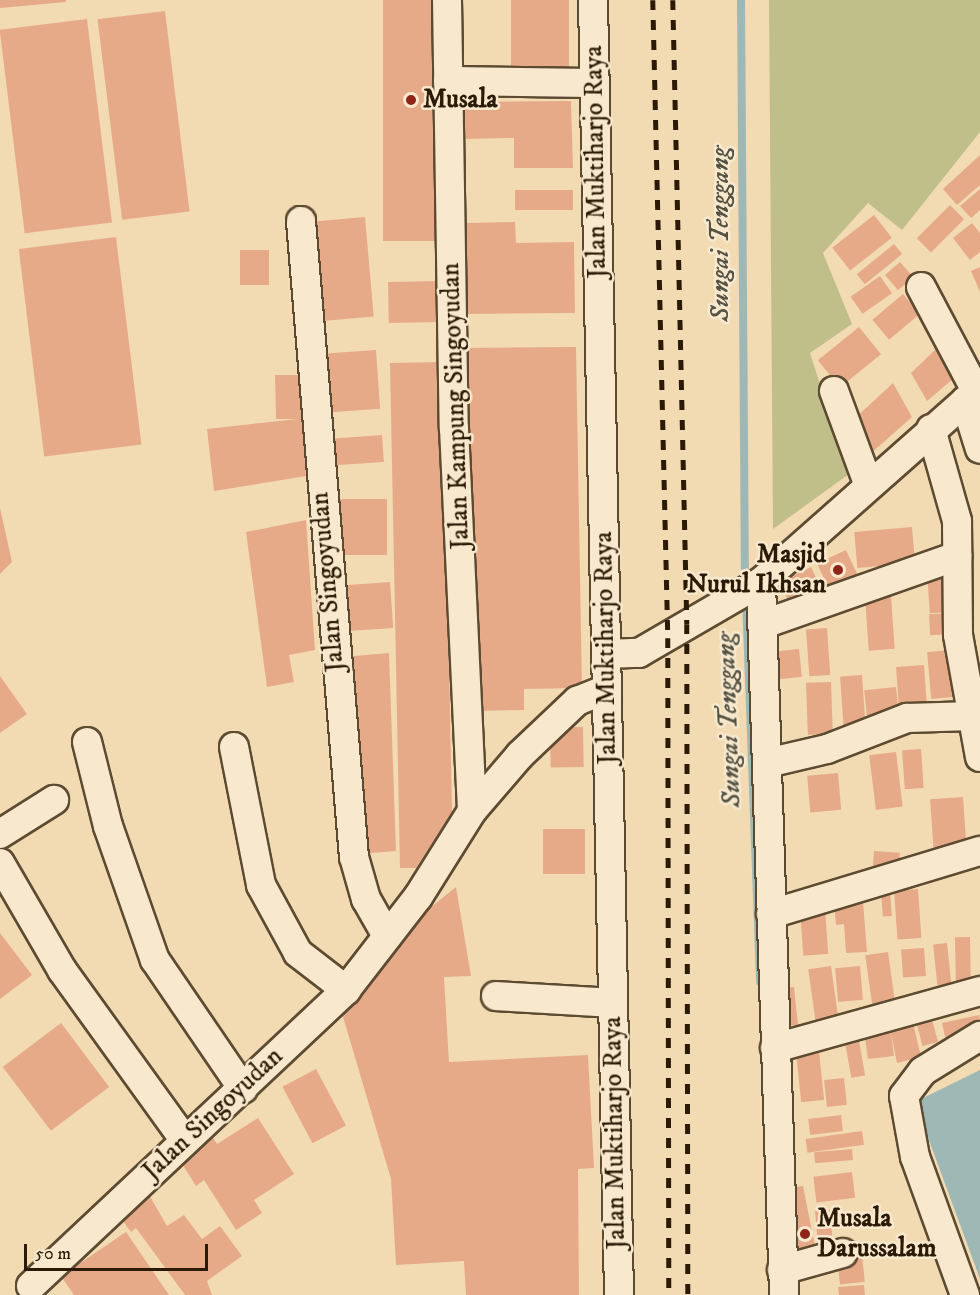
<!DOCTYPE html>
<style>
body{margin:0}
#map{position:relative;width:980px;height:1295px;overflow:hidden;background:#f2dbb3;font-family:"IM FELL DW Pica",serif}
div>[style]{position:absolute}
.green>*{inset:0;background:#c0be89}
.water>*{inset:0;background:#9eb9b5}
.stream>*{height:8px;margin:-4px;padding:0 4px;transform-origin:4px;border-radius:4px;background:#9eb9b5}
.building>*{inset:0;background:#e7aa89;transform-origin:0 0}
.roads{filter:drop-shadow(2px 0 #5d4b31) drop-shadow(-2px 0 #5d4b31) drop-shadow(0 2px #5d4b31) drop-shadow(0 -2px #5d4b31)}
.minor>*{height:28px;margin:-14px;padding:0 14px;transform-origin:14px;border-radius:14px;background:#f7e8ce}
.rail>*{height:4.5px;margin-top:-2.25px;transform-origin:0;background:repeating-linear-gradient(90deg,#2b1b06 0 10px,transparent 0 20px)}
.dots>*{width:16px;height:16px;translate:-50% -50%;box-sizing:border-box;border:3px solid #f7e8ce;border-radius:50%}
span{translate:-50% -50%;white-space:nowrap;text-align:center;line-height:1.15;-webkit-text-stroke:5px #f7e8ce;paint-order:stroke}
.poi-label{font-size:26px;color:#2b1b06;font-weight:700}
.left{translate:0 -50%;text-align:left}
.right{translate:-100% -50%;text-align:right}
.street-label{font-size:26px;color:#2b1b06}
.water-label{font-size:27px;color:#535243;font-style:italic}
.scale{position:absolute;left:24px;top:1244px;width:184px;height:27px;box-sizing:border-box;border:3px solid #2b1b06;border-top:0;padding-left:8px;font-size:18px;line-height:21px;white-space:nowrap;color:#2b1b06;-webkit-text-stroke:4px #f7e8ce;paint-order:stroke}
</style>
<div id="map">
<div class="green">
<i style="clip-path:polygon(769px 0,980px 0,980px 132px,902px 230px,868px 203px,823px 253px,852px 324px,810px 353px,849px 474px,773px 529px)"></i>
</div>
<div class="water">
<i style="clip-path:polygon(980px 1070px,980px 1279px,915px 1102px)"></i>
</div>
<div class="stream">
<i style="left:741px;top:0;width:583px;rotate:89.61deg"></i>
<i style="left:746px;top:598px;width:384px;rotate:87.9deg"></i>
</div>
<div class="building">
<i style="clip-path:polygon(0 0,66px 0,66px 2px,0 8px)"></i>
<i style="left:383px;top:0;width:53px;height:241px"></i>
<i style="left:511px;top:0;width:58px;height:77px"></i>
<i style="left:165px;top:11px;width:202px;height:68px;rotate:83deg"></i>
<i style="left:87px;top:19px;width:205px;height:88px;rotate:83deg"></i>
<i style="clip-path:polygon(571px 101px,573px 168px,514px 168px,514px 138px,463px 139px,462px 102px)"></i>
<i style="clip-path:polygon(980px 155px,980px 185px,957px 205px,943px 189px)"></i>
<i style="clip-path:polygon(980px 189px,980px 210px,971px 218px,960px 206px)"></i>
<i style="left:573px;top:190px;width:20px;height:58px;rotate:90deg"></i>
<i style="left:950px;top:205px;width:20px;height:47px;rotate:45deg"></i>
<i style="left:874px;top:215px;width:29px;height:53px;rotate:52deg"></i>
<i style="left:365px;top:217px;width:100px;height:57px;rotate:85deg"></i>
<i style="clip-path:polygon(515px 222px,516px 243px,574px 242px,575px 313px,466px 314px,465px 223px)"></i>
<i style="clip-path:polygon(972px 223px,980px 233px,980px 252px,970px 260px,953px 238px)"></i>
<i style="left:116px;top:237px;width:209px;height:98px;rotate:83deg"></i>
<i style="left:894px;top:244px;width:13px;height:48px;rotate:51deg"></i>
<i style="left:240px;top:250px;width:29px;height:35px"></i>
<i style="left:900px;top:262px;width:20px;height:20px;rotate:49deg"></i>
<i style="clip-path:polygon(980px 267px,980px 292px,971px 271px)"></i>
<i style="left:880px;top:276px;width:21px;height:36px;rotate:55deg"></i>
<i style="left:441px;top:281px;width:41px;height:53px;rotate:89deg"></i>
<i style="left:903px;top:294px;width:26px;height:40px;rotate:50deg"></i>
<i style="left:859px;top:327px;width:35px;height:53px;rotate:51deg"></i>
<i style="clip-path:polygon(939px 346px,959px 374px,927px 401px,911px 373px)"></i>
<i style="clip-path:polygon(576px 347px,582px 688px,524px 689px,524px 710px,474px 711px,467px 348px)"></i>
<i style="left:376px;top:350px;width:59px;height:57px;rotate:86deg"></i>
<i style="clip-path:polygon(443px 362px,452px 812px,416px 868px,400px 868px,390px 363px)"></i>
<i style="clip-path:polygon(275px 375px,299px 375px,306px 476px,214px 491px,207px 429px,297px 419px,276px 419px)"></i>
<i style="clip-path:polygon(893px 383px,912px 417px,868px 456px,851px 422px)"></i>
<i style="left:382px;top:435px;width:27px;height:56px;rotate:86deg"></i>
<i style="left:387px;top:499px;width:56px;height:56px;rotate:90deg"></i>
<i style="clip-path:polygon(0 508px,12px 562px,0 574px)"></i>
<i style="clip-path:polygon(306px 520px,315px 650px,289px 655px,294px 682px,267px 687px,246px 532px)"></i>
<i style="left:912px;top:527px;width:36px;height:58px;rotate:85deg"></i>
<i style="left:846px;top:550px;width:31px;height:32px;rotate:65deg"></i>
<i style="left:811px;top:567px;width:30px;height:35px;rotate:64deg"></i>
<i style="left:948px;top:572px;width:40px;height:21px;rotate:86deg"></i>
<i style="left:390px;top:582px;width:46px;height:52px;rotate:86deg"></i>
<i style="left:891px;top:596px;width:53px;height:26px;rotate:86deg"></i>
<i style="left:952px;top:613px;width:21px;height:23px;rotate:87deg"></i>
<i style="left:827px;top:628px;width:47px;height:21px;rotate:86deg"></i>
<i style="left:799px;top:649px;width:28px;height:22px;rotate:84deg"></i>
<i style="left:951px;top:650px;width:47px;height:24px;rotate:85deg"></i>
<i style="clip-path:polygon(389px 653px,396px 851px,359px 854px,343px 657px)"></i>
<i style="left:924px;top:665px;width:42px;height:28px;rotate:86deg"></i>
<i style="left:862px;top:675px;width:52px;height:22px;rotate:86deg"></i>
<i style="clip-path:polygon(0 676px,27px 714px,0 733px)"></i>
<i style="left:831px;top:682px;width:52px;height:25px;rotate:88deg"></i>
<i style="left:896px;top:687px;width:31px;height:32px;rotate:84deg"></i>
<i style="left:583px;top:727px;width:40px;height:33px;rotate:89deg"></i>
<i style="left:921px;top:749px;width:39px;height:19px;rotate:86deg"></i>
<i style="left:896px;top:752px;width:55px;height:27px;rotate:83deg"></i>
<i style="left:838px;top:773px;width:37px;height:31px;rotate:85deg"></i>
<i style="left:963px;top:797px;width:49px;height:33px;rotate:86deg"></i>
<i style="left:543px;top:829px;width:42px;height:45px"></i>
<i style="left:874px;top:851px;width:26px;height:15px;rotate:4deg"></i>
<i style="clip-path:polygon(456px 887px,471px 976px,444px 977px,449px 1062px,588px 1055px,594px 1168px,578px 1169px,579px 1295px,466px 1295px,464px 1261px,396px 1265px,391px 1179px,341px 1010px,420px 916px)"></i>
<i style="left:918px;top:889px;width:49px;height:24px;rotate:86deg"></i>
<i style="left:890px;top:890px;width:26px;height:9px;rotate:86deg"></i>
<i style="clip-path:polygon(863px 902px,867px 952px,846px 953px,844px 924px,836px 925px,834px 904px)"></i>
<i style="left:825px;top:908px;width:46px;height:25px;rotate:86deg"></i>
<i style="clip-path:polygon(0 933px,32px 975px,0 999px)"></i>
<i style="left:970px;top:937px;width:43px;height:15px;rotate:89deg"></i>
<i style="left:947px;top:943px;width:41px;height:14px;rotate:84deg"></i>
<i style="left:924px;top:948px;width:28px;height:23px;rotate:86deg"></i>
<i style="left:888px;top:952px;width:50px;height:23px;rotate:82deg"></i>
<i style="left:831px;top:966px;width:51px;height:23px;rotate:82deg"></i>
<i style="left:860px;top:966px;width:34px;height:25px;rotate:85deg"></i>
<i style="left:794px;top:987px;width:38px;height:14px;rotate:84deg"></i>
<i style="left:930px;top:1012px;width:31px;height:16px;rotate:75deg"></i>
<i style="clip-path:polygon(979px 1015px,980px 1028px,945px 1037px,942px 1023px)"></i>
<i style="clip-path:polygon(912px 1018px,921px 1057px,897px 1063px,891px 1033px,894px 1056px,868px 1059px,864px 1032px)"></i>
<i style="left:61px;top:1023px;width:80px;height:73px;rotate:53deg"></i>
<i style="left:858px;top:1035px;width:41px;height:14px;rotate:80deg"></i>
<i style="left:819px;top:1051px;width:49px;height:23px;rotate:84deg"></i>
<i style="left:316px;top:1069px;width:64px;height:38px;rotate:62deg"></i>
<i style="left:844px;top:1078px;width:27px;height:20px;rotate:84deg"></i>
<i style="left:841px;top:1115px;width:16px;height:33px;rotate:83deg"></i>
<i style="clip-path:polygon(258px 1118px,294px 1174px,254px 1200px,262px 1213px,236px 1230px,204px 1180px,196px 1186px,174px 1151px,212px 1136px,217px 1144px)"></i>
<i style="left:862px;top:1131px;width:14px;height:57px;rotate:82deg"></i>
<i style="left:852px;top:1149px;width:11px;height:38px;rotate:85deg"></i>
<i style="left:852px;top:1172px;width:26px;height:39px;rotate:83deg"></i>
<i style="clip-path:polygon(144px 1186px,167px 1226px,184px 1215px,202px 1239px,220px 1226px,242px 1256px,207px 1281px,212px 1295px,185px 1295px,136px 1228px,131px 1232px,113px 1208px)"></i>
<i style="clip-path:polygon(803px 1186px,816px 1251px,799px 1252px,788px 1188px)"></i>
<i style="left:830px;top:1210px;width:32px;height:15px;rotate:85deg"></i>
<i style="clip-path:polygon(126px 1232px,169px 1295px,74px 1295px,61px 1276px)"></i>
<i style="left:862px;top:1255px;width:27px;height:25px;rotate:84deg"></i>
<i style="clip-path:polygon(864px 1285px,865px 1295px,839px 1295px,838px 1287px)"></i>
</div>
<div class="roads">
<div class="minor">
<i style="left:447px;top:0;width:428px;rotate:89.1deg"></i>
<i style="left:454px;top:428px;width:383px;rotate:87.3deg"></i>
<i style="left:593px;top:0;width:1295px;rotate:88.85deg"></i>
<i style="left:448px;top:81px;width:146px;rotate:0.8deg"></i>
<i style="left:301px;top:221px;width:638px;rotate:85.24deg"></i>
<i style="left:354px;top:857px;width:44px;rotate:74.1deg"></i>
<i style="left:366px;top:899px;width:43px;rotate:60.4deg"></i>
<i style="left:921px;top:287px;width:118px;rotate:62.1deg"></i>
<i style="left:834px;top:391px;width:101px;rotate:69.8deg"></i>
<i style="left:965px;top:401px;width:50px;rotate:72.6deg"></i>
<i style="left:931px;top:429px;width:96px;rotate:74.2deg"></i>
<i style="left:957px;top:521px;width:114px;rotate:89.5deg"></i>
<i style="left:958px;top:635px;width:124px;rotate:79.8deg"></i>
<i style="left:761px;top:582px;width:713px;rotate:88.15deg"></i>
<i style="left:764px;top:624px;width:205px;rotate:-19.4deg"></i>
<i style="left:606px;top:654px;width:33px;rotate:-2deg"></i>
<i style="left:639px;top:653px;width:141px;rotate:-30.2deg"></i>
<i style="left:761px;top:582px;width:293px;rotate:-41.5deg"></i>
<i style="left:87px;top:742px;width:87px;rotate:76deg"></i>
<i style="left:108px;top:826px;width:142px;rotate:70.7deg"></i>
<i style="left:155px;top:960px;width:156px;rotate:55.7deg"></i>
<i style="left:234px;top:747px;width:141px;rotate:78.9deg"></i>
<i style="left:261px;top:885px;width:77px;rotate:61.4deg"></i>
<i style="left:298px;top:953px;width:61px;rotate:37.6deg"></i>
<i style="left:767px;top:763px;width:62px;rotate:-13.1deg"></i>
<i style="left:827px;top:749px;width:86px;rotate:-21.2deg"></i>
<i style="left:907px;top:718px;width:66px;rotate:-1.7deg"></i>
<i style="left:0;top:834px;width:64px;rotate:-32.2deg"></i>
<i style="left:0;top:863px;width:124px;rotate:59.9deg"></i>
<i style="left:62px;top:970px;width:208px;rotate:54.2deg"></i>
<i style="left:771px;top:914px;width:218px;rotate:-16.8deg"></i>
<i style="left:496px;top:996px;width:117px;rotate:3.4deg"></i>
<i style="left:775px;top:1048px;width:213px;rotate:-15.5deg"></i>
<i style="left:782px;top:1270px;width:63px;rotate:-15.6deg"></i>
<i style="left:31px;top:1286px;width:432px;rotate:-43.2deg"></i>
<i style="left:346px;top:990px;width:118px;rotate:-52.3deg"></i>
<i style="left:418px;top:897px;width:102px;rotate:-57.9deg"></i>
<i style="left:472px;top:811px;width:74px;rotate:-49.4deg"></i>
<i style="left:520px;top:755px;width:79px;rotate:-43.5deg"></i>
<i style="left:577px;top:701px;width:31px;rotate:-22deg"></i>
<i style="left:965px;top:1295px;width:147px;rotate:-109.9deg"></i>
<i style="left:915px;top:1157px;width:62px;rotate:-100.2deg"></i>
<i style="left:904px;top:1096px;width:31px;rotate:-53deg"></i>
<i style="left:923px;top:1071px;width:67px;rotate:-31.6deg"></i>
</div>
</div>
<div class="rail">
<i style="left:653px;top:0;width:638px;rotate:88.65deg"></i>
<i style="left:668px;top:638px;width:657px;rotate:89.91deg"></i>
<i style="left:673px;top:0;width:624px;rotate:88.71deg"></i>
<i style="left:687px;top:624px;width:671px;rotate:89.91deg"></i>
</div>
<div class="dots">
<i style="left:411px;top:100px;background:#8f2418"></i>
<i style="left:838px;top:570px;background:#8f2418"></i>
<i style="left:805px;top:1234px;background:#8f2418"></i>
</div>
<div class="poi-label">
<span class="left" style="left:423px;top:100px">Musala</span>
<span class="right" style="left:826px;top:570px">Masjid<br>Nurul Ikhsan</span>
<span class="left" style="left:817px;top:1234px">Musala<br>Darussalam</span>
</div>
<div class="street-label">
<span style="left:596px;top:162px;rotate:-91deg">Jalan Muktiharjo Raya</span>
<span style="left:456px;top:406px;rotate:-92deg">Jalan Kampung Singoyudan</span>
<span style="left:328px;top:582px;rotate:-95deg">Jalan Singoyudan</span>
<span style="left:606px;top:648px;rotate:-91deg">Jalan Muktiharjo Raya</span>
<span style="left:213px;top:1114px;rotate:-43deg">Jalan Singoyudan</span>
<span style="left:615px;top:1133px;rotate:-91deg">Jalan Muktiharjo Raya</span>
</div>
<div class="water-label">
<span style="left:721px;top:234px;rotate:-90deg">Sungai Tenggang</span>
<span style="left:729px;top:720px;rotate:-92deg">Sungai Tenggang</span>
</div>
<div class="scale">50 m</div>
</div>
